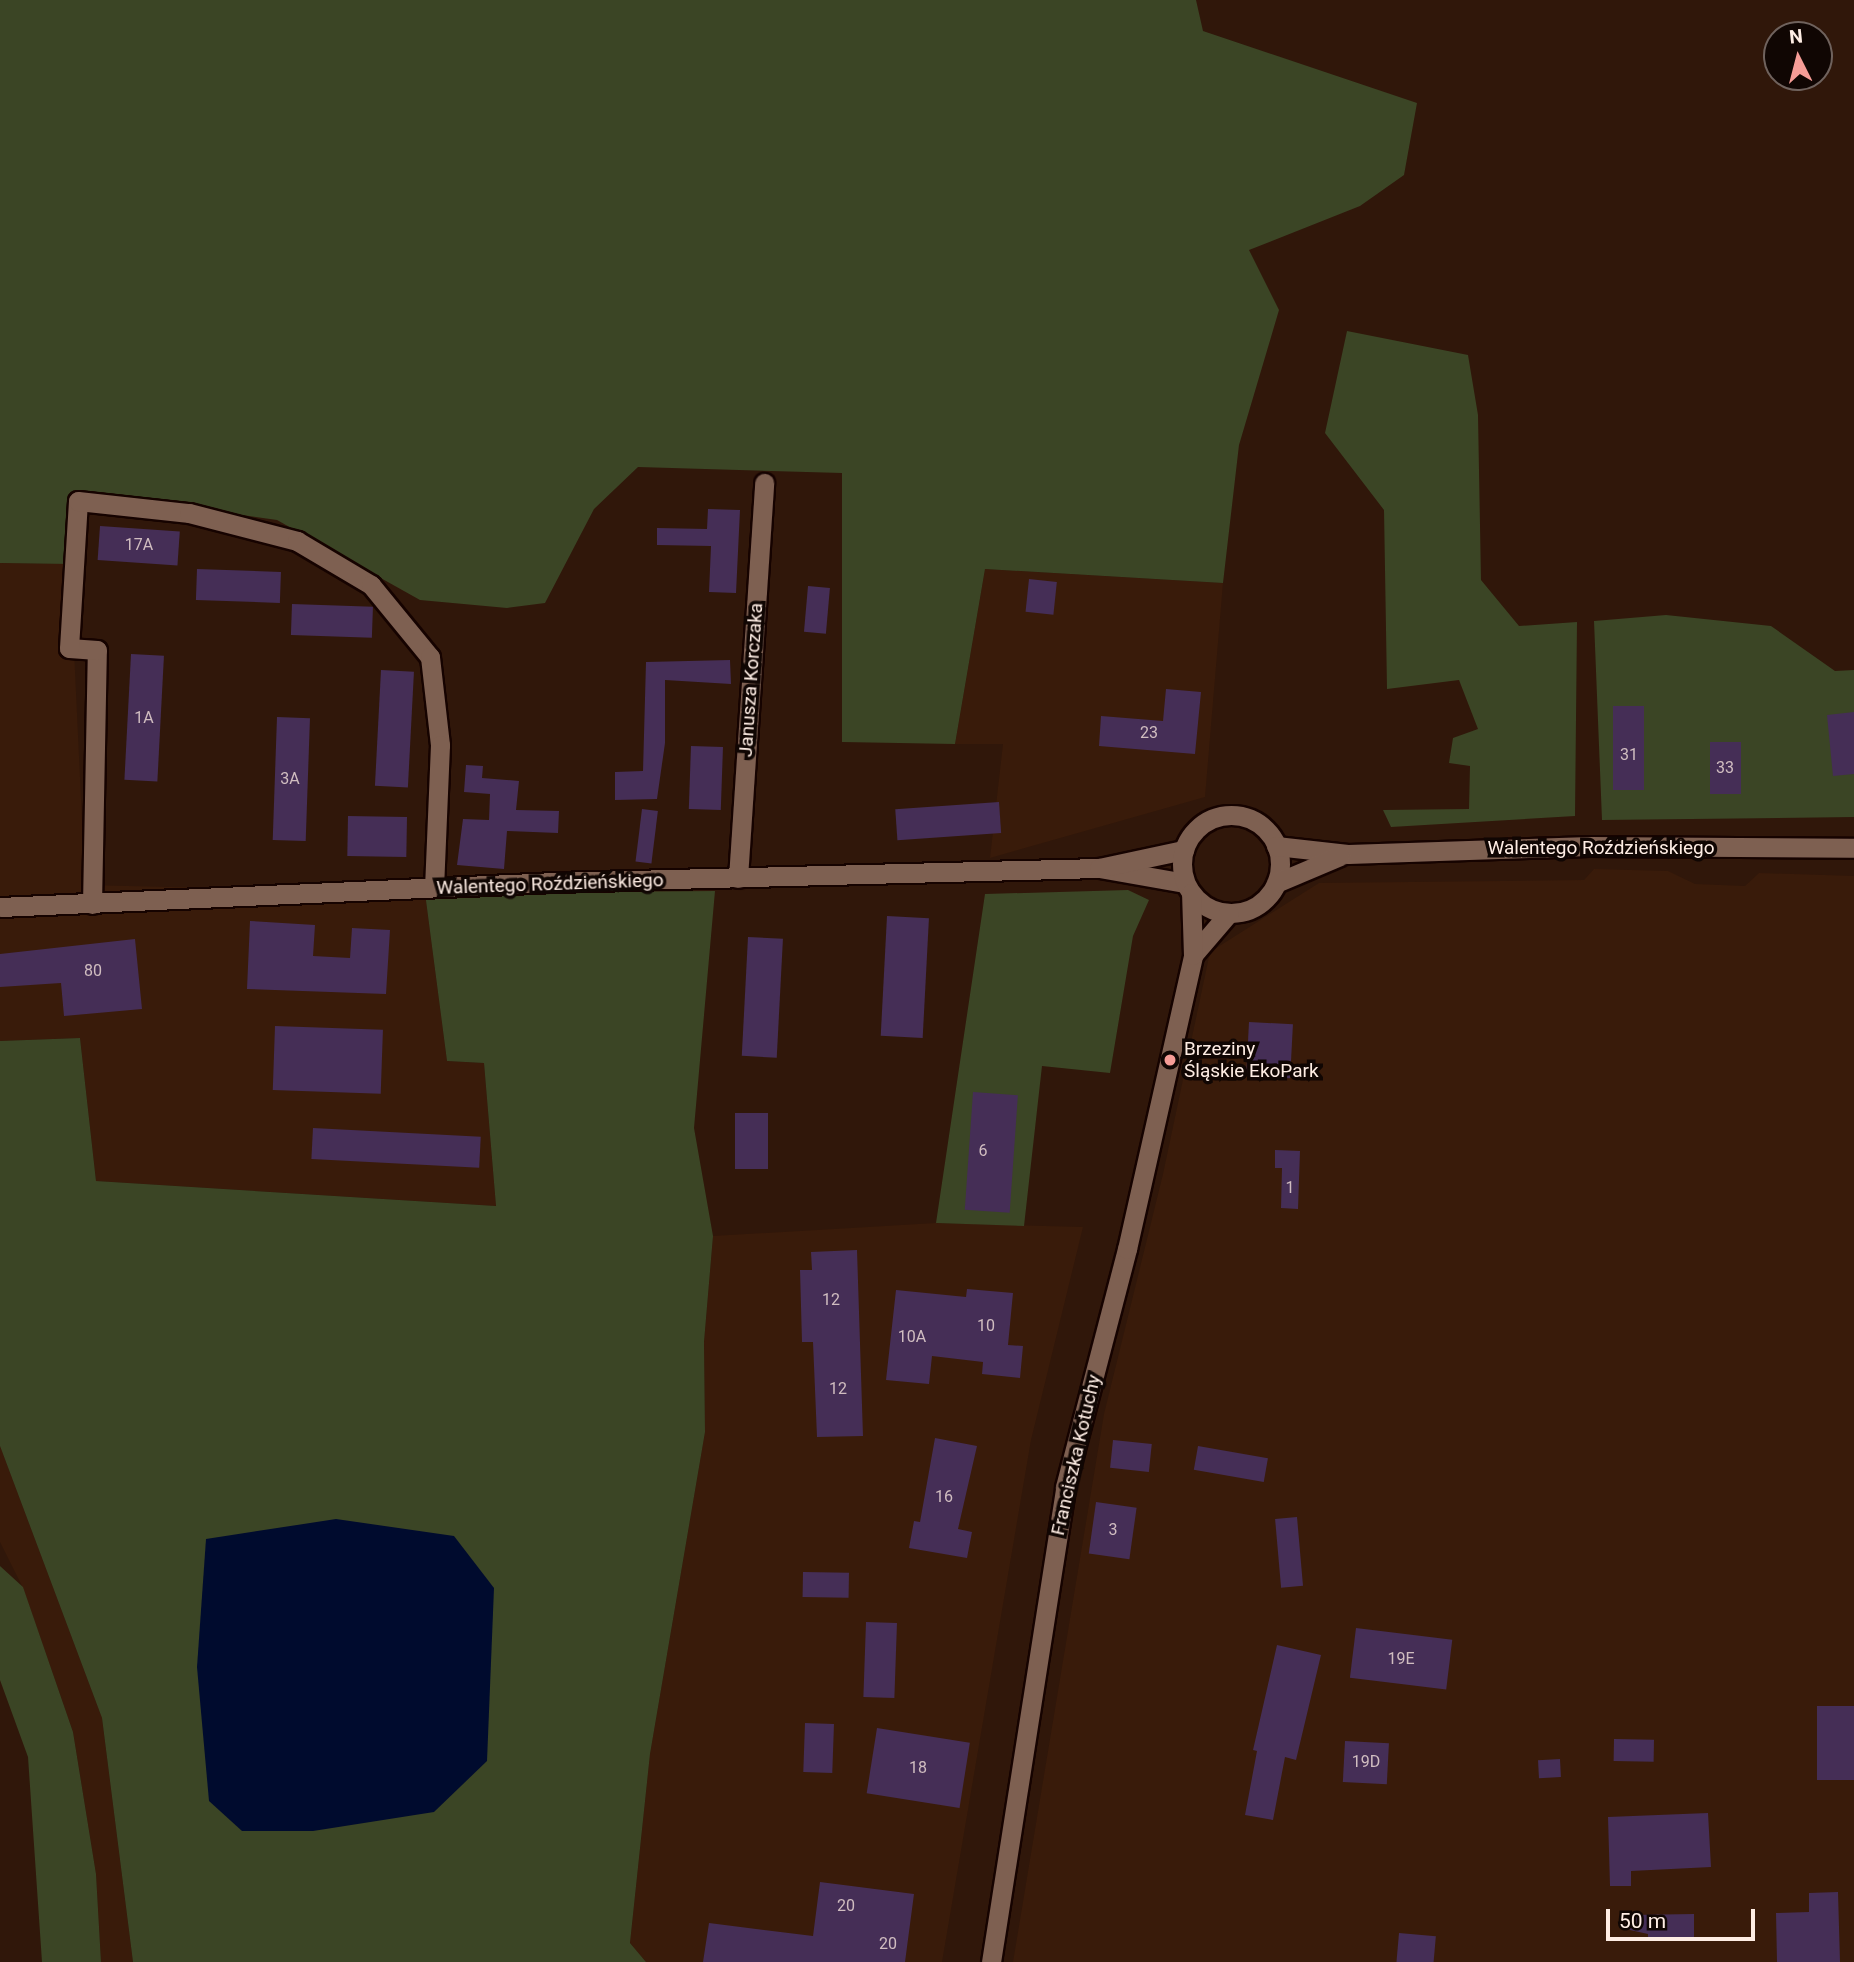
<!DOCTYPE html>
<meta charset="utf-8">
<style>
body{margin:0}
#map{position:relative;width:1854px;height:1962px;overflow:hidden;background:#30170a;font-family:Roboto,sans-serif}
div>[style]{position:absolute}
.built>*{inset:0;background:#391b0a}
.green>*{inset:0;background:#3b4525}
.water>*{inset:0;background:#000b2e}
.building>*{inset:0;background:#452e56;transform-origin:0 0}
.roads{filter:drop-shadow(2px 0 #160300) drop-shadow(-2px 0 #160300) drop-shadow(0 2px #160300) drop-shadow(0 -2px #160300)}
.minor>*{height:19px;margin:-9.5px;padding:0 9.5px;transform-origin:9.5px;border-radius:9.5px;background:#7e6051}
.tertiary>*{height:19px;margin:-9.5px;padding:0 9.5px;transform-origin:9.5px;border-radius:9.5px;background:#7e6051}
.tertiary>.ring{margin:-9.5px;padding:0;box-sizing:content-box;background:none;border:19px solid #7e6051;border-radius:50%}
.dots>*{width:19px;height:19px;translate:-50% -50%;box-sizing:border-box;border:4px solid #100603;border-radius:50%}
span{translate:-50% -50%;white-space:nowrap;text-align:center;line-height:1.15;-webkit-text-stroke:7px #100603;paint-order:stroke}
.number-label{font-size:16px;color:#d0bdc0}
.number-label span{-webkit-text-stroke-width:0}
.street-label{font-size:19px;color:#feede4}
.poi-label{font-size:19px;color:#feede4}
.left{translate:0 -50%;text-align:left}
.north{position:absolute;left:1763px;top:21px;width:70px;height:70px;box-sizing:border-box;background:#100603;border:2px solid #6f625d;border-radius:50%;rotate:354deg;font-size:19px;font-weight:700;line-height:28px;text-align:center;color:#feede4}
.north::after{content:'';display:block;margin:auto;width:24px;height:32px;background:#f59c96;clip-path:polygon(50% 0,100% 100%,50% 72%,0 100%)}
.scale{position:absolute;left:1606px;top:1909px;width:149px;height:32px;box-sizing:border-box;border:4px solid #feede4;border-top:0;padding-left:9px;font-size:21px;line-height:24px;white-space:nowrap;color:#feede4;-webkit-text-stroke:5px #100603;paint-order:stroke}
</style>
<div id="map">
<div class="built">
<i style="clip-path:polygon(0 563px,70px 564px,85px 885px,425px 893px,447px 1061px,484px 1063px,496px 1206px,96px 1181px,80px 1038px,0 1041px)"></i>
<i style="clip-path:polygon(985px 569px,1223px 583px,1205px 797px,990px 858px,1003px 744px,955px 744px)"></i>
<i style="clip-path:polygon(1594px 869px,1668px 871px,1695px 884px,1745px 886px,1759px 873px,1854px 876px,1854px 1962px,1013px 1962px,1104px 1414px,1163px 1174px,1210px 952px,1319px 883px,1584px 880px)"></i>
<i style="clip-path:polygon(936px 1223px,1083px 1227px,1031px 1440px,942px 1962px,646px 1962px,630px 1943px,650px 1754px,705px 1432px,704px 1342px,713px 1236px)"></i>
<i style="clip-path:polygon(0 1446px,102px 1718px,133px 1962px,101px 1962px,96px 1874px,73px 1732px,23px 1588px,0 1542px)"></i>
</div>
<div class="green">
<i style="clip-path:polygon(0 0,1196px 0,1203px 31px,1417px 103px,1404px 175px,1360px 206px,1249px 250px,1279px 310px,1239px 445px,1223px 583px,985px 569px,955px 744px,842px 742px,842px 473px,638px 467px,594px 509px,545px 603px,507px 608px,420px 600px,277px 520px,73px 491px,70px 564px,0 563px)"></i>
<i style="clip-path:polygon(1347px 331px,1468px 355px,1478px 415px,1481px 580px,1519px 626px,1577px 622px,1575px 816px,1391px 827px,1383px 810px,1469px 809px,1470px 766px,1449px 763px,1453px 738px,1478px 729px,1459px 680px,1387px 689px,1384px 510px,1325px 433px)"></i>
<i style="clip-path:polygon(1666px 615px,1771px 626px,1835px 671px,1854px 670px,1854px 817px,1602px 820px,1594px 621px)"></i>
<i style="clip-path:polygon(1128px 890px,1149px 900px,1133px 936px,1110px 1073px,1042px 1066px,1024px 1226px,936px 1223px,985px 894px)"></i>
<i style="clip-path:polygon(715px 891px,694px 1128px,713px 1236px,704px 1342px,705px 1432px,650px 1754px,630px 1943px,646px 1962px,133px 1962px,102px 1718px,0 1446px,0 1041px,80px 1038px,96px 1181px,496px 1206px,484px 1063px,447px 1061px,425px 893px)"></i>
<i style="clip-path:polygon(0 1566px,23px 1587px,73px 1732px,96px 1874px,101px 1962px,42px 1962px,28px 1757px,0 1680px)"></i>
</div>
<div class="water">
<i style="clip-path:polygon(336px 1519px,454px 1536px,494px 1588px,487px 1761px,434px 1812px,313px 1831px,242px 1831px,209px 1801px,197px 1667px,206px 1539px)"></i>
</div>
<div class="building">
<i style="clip-path:polygon(708px 509px,740px 510px,736px 593px,709px 592px,711px 546px,657px 545px,657px 528px,707px 529px)"></i>
<i style="left:100px;top:526px;width:80px;height:34px;rotate:4deg"></i>
<i style="left:197px;top:569px;width:84px;height:31px;rotate:2deg"></i>
<i style="left:1029px;top:579px;width:28px;height:33px;rotate:6deg"></i>
<i style="left:808px;top:586px;width:22px;height:46px;rotate:5deg"></i>
<i style="left:292px;top:604px;width:81px;height:31px;rotate:2deg"></i>
<i style="left:131px;top:654px;width:33px;height:126px;rotate:3deg"></i>
<i style="clip-path:polygon(730px 660px,731px 684px,665px 680px,665px 743px,657px 799px,615px 800px,615px 772px,643px 771px,646px 662px)"></i>
<i style="left:381px;top:670px;width:33px;height:116px;rotate:3deg"></i>
<i style="clip-path:polygon(1166px 689px,1201px 692px,1195px 754px,1099px 746px,1101px 716px,1163px 721px)"></i>
<i style="left:1644px;top:706px;width:84px;height:31px;rotate:90deg"></i>
<i style="clip-path:polygon(1854px 712px,1854px 774px,1833px 776px,1827px 715px)"></i>
<i style="left:277px;top:717px;width:33px;height:123px;rotate:2deg"></i>
<i style="left:1710px;top:742px;width:31px;height:52px"></i>
<i style="left:691px;top:746px;width:32px;height:63px;rotate:2deg"></i>
<i style="clip-path:polygon(466px 765px,483px 766px,482px 778px,519px 781px,516px 810px,559px 811px,558px 833px,507px 831px,504px 869px,457px 865px,463px 819px,489px 820px,490px 794px,464px 792px)"></i>
<i style="left:999px;top:802px;width:31px;height:104px;rotate:86deg"></i>
<i style="left:642px;top:809px;width:16px;height:53px;rotate:7deg"></i>
<i style="left:348px;top:816px;width:59px;height:40px;rotate:1deg"></i>
<i style="left:887px;top:916px;width:42px;height:120px;rotate:3deg"></i>
<i style="clip-path:polygon(250px 921px,315px 925px,313px 956px,350px 958px,352px 928px,390px 930px,386px 994px,247px 989px)"></i>
<i style="left:748px;top:937px;width:35px;height:119px;rotate:3deg"></i>
<i style="clip-path:polygon(135px 939px,142px 1009px,64px 1016px,61px 983px,0 987px,0 954px)"></i>
<i style="left:1249px;top:1022px;width:44px;height:54px;rotate:3deg"></i>
<i style="left:275px;top:1026px;width:108px;height:64px;rotate:2deg"></i>
<i style="left:973px;top:1092px;width:45px;height:118px;rotate:4deg"></i>
<i style="left:735px;top:1113px;width:33px;height:56px"></i>
<i style="left:313px;top:1128px;width:168px;height:31px;rotate:3deg"></i>
<i style="clip-path:polygon(1275px 1150px,1300px 1151px,1298px 1209px,1281px 1208px,1282px 1168px,1275px 1168px)"></i>
<i style="clip-path:polygon(857px 1250px,863px 1436px,817px 1437px,813px 1342px,802px 1342px,800px 1270px,812px 1270px,811px 1252px)"></i>
<i style="clip-path:polygon(967px 1289px,1013px 1293px,1008px 1345px,1023px 1346px,1020px 1378px,982px 1374px,983px 1362px,932px 1356px,929px 1384px,886px 1380px,896px 1290px,966px 1297px)"></i>
<i style="clip-path:polygon(935px 1438px,977px 1446px,958px 1529px,972px 1532px,967px 1558px,909px 1548px,914px 1521px,920px 1522px)"></i>
<i style="left:1113px;top:1440px;width:39px;height:28px;rotate:6deg"></i>
<i style="left:1198px;top:1446px;width:71px;height:24px;rotate:10deg"></i>
<i style="left:1096px;top:1502px;width:41px;height:52px;rotate:8deg"></i>
<i style="left:1297px;top:1517px;width:69px;height:22px;rotate:85deg"></i>
<i style="left:803px;top:1572px;width:46px;height:25px;rotate:1deg"></i>
<i style="left:866px;top:1622px;width:31px;height:75px;rotate:2deg"></i>
<i style="left:1356px;top:1628px;width:97px;height:50px;rotate:7deg"></i>
<i style="clip-path:polygon(1277px 1645px,1321px 1655px,1296px 1760px,1285px 1757px,1273px 1820px,1245px 1815px,1257px 1751px,1253px 1750px)"></i>
<i style="left:1854px;top:1706px;width:74px;height:37px;rotate:90deg"></i>
<i style="left:805px;top:1723px;width:29px;height:49px;rotate:2deg"></i>
<i style="left:877px;top:1728px;width:94px;height:66px;rotate:9deg"></i>
<i style="left:1614px;top:1739px;width:40px;height:22px;rotate:1deg"></i>
<i style="left:1345px;top:1741px;width:44px;height:41px;rotate:3deg"></i>
<i style="left:1560px;top:1759px;width:18px;height:22px;rotate:87deg"></i>
<i style="clip-path:polygon(1708px 1813px,1711px 1867px,1631px 1871px,1631px 1886px,1610px 1886px,1608px 1817px)"></i>
<i style="clip-path:polygon(820px 1882px,914px 1894px,905px 1962px,703px 1962px,709px 1923px,813px 1936px)"></i>
<i style="clip-path:polygon(1838px 1892px,1840px 1962px,1777px 1962px,1776px 1913px,1809px 1912px,1809px 1893px)"></i>
<i style="clip-path:polygon(1694px 1914px,1694px 1939px,1648px 1940px,1648px 1934px,1630px 1930px,1625px 1923px,1632px 1915px)"></i>
<i style="left:1399px;top:1933px;width:37px;height:29px;rotate:5deg"></i>
</div>
<div class="roads">
<div class="minor">
<i style="left:1100px;top:868px;width:86px;rotate:10deg"></i>
<i style="left:738px;top:878px;width:396px;rotate:-86.2deg"></i>
<i style="left:92px;top:904px;width:254px;rotate:-88.9deg"></i>
<i style="left:97px;top:650px;width:28px;rotate:-176deg"></i>
<i style="left:69px;top:648px;width:147px;rotate:-86.5deg"></i>
<i style="left:78px;top:501px;width:112px;rotate:6.2deg"></i>
<i style="left:189px;top:513px;width:112px;rotate:14.5deg"></i>
<i style="left:297px;top:541px;width:86px;rotate:30.7deg"></i>
<i style="left:371px;top:585px;width:93px;rotate:50.7deg"></i>
<i style="left:430px;top:657px;width:89px;rotate:83.5deg"></i>
<i style="left:440px;top:745px;width:142px;rotate:92.4deg"></i>
<i style="left:0;top:907px;width:555px;rotate:-2.58deg"></i>
<i style="left:554px;top:882px;width:545px;rotate:-1.47deg"></i>
<i style="left:1099px;top:868px;width:87px;rotate:-12deg"></i>
</div>
<div class="tertiary">
<i class="ring" style="left:1182px;top:815px;width:79px;height:79px"></i>
<i style="left:1276px;top:846px;width:72px;rotate:6.3deg"></i>
<i style="left:1348px;top:854px;width:241px;rotate:-1.9deg"></i>
<i style="left:1589px;top:846px;width:265px;rotate:0.4deg"></i>
<i style="left:1276px;top:883px;width:69px;rotate:-22.9deg"></i>
<i style="left:1193px;top:955px;width:55px;rotate:-49.4deg"></i>
<i style="left:991px;top:1962px;width:481px;rotate:-81.1deg"></i>
<i style="left:1065px;top:1487px;width:246px;rotate:-75.4deg"></i>
<i style="left:1127px;top:1249px;width:301px;rotate:-77.3deg"></i>
<i style="left:1193px;top:955px;width:62px;rotate:-91.8deg"></i>
</div>
</div>
<div class="dots">
<i style="left:1170px;top:1060px;background:#f59c96"></i>
</div>
<div class="number-label">
<span style="left:139px;top:545px">17A</span>
<span style="left:144px;top:718px">1A</span>
<span style="left:1149px;top:733px">23</span>
<span style="left:1629px;top:755px">31</span>
<span style="left:1725px;top:768px">33</span>
<span style="left:290px;top:779px">3A</span>
<span style="left:93px;top:971px">80</span>
<span style="left:983px;top:1151px">6</span>
<span style="left:1290px;top:1188px">1</span>
<span style="left:831px;top:1300px">12</span>
<span style="left:986px;top:1326px">10</span>
<span style="left:912px;top:1337px">10A</span>
<span style="left:838px;top:1389px">12</span>
<span style="left:944px;top:1497px">16</span>
<span style="left:1113px;top:1530px">3</span>
<span style="left:1401px;top:1659px">19E</span>
<span style="left:1366px;top:1762px">19D</span>
<span style="left:918px;top:1768px">18</span>
<span style="left:846px;top:1906px">20</span>
<span style="left:888px;top:1944px">20</span>
</div>
<div class="street-label">
<span style="left:751px;top:680px;rotate:-86deg">Janusza Korczaka</span>
<span style="left:1601px;top:848px">Walentego Roździeńskiego</span>
<span style="left:550px;top:884px;rotate:-2deg">Walentego Roździeńskiego</span>
<span style="left:1076px;top:1455px;rotate:-77deg">Franciszka Kotuchy</span>
</div>
<div class="poi-label">
<span class="left" style="left:1184px;top:1060px">Brzeziny<br>Śląskie EkoPark</span>
</div>
<div class="north">N</div>
<div class="scale">50 m</div>
</div>
